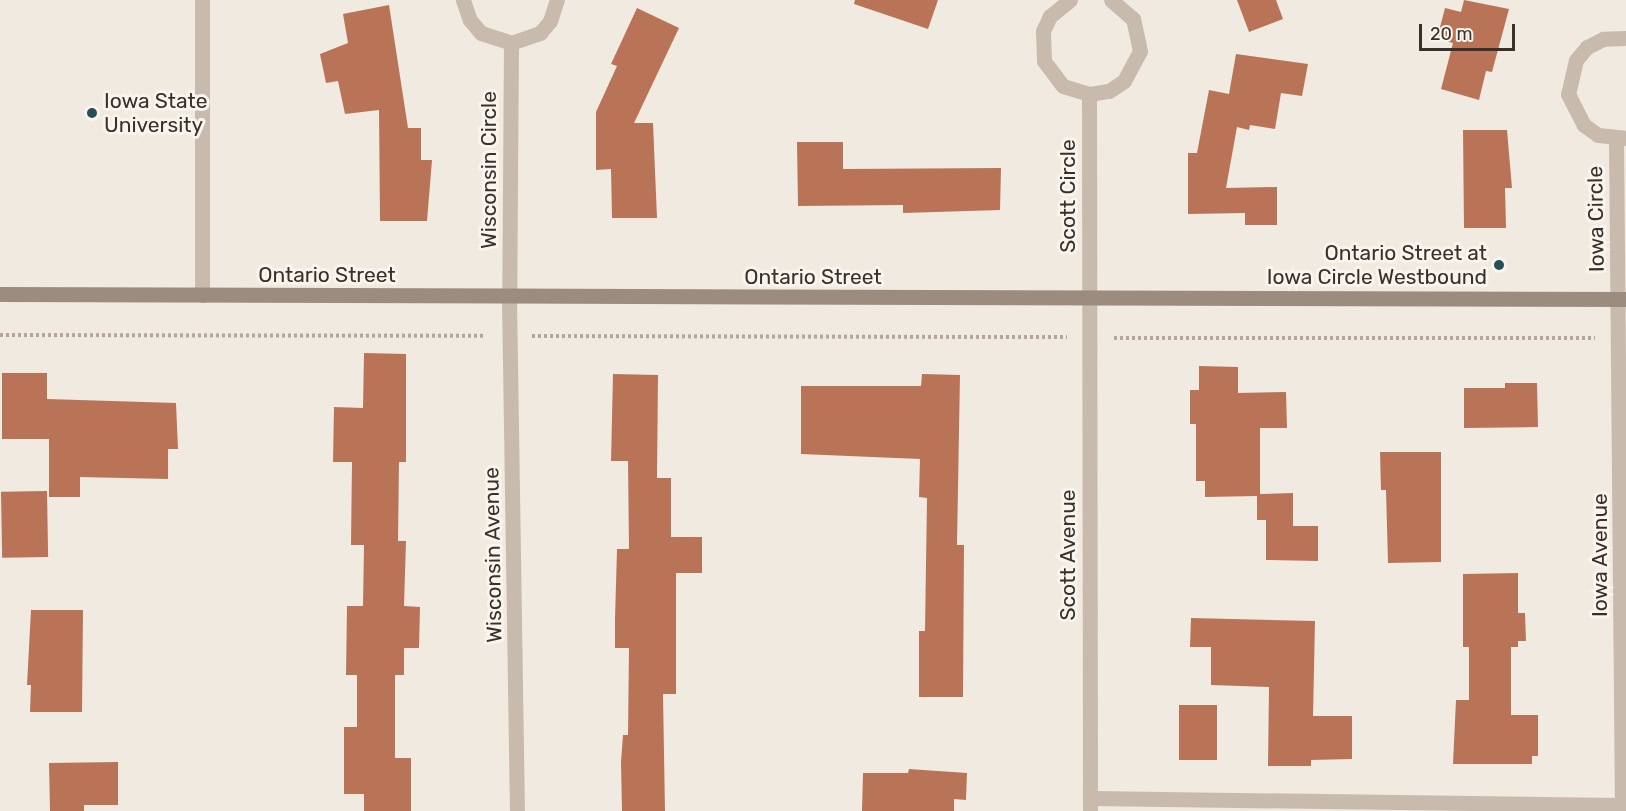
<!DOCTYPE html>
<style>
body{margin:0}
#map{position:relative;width:1626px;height:811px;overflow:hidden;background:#f1eae1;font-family:Rubik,sans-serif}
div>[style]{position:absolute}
.building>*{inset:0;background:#b97457;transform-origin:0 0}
.path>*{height:4px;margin-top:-2px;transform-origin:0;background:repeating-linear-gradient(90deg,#b4a698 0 3px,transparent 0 6px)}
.lane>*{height:15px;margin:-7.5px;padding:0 7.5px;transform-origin:7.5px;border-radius:7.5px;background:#c8bbae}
.street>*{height:15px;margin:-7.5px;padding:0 7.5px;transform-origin:7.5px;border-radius:7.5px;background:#c8bbae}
.secondary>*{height:15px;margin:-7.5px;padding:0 7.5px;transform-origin:7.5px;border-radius:7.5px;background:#9c8b7f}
.dots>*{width:16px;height:16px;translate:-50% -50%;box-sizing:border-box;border:3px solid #f9f4ed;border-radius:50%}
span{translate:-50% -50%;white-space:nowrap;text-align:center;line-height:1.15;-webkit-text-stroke:6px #f9f4ed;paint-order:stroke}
.poi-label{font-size:21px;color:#38302b}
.left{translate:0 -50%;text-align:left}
.right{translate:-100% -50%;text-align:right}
.street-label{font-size:21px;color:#38302b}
.scale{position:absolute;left:1419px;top:24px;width:96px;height:27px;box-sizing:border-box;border:3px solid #38302b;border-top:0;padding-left:8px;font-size:18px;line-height:21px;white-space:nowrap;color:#38302b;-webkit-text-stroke:4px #f9f4ed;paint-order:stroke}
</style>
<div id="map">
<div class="building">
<i style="clip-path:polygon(855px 0,938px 0,928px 29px,854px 4px)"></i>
<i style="clip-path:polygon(1237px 0,1276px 0,1283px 19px,1249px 32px)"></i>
<i style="clip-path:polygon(1464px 0,1509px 9px,1492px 72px,1486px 71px,1479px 100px,1441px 89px,1453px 43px,1437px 39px,1445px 8px,1461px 12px)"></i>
<i style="clip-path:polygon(389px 5px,408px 128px,421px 128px,421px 160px,432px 160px,427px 221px,380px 221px,379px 110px,345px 114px,338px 81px,326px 83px,320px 54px,348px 43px,343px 14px)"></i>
<i style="clip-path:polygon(637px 8px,679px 28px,634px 123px,653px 123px,657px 218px,612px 218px,611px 169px,596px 170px,596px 112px,617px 66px,611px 64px)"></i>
<i style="clip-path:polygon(1236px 54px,1308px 64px,1302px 96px,1281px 93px,1275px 129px,1250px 125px,1249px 130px,1237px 127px,1226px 188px,1277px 187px,1277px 225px,1245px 225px,1245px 213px,1188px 214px,1188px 153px,1197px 153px,1209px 90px,1229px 94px)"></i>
<i style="clip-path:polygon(1463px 130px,1507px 130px,1512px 188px,1505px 188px,1506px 228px,1464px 228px)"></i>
<i style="clip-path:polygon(797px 142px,843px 142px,843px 169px,1001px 168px,1000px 210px,903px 213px,903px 205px,798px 206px)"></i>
<i style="clip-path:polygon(364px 353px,406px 354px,406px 462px,399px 462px,398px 541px,406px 541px,404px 606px,420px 607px,419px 648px,404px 648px,404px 675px,395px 675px,395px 758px,411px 758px,411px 811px,364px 811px,364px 794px,344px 794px,344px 727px,357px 727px,357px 675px,346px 675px,347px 606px,363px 606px,364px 545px,351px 545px,352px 462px,333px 462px,334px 407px,363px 408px)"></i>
<i style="clip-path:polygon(1199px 366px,1238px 367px,1238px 393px,1286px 392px,1287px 428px,1260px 428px,1260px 494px,1293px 493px,1293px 526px,1318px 526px,1318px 561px,1266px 560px,1266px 520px,1257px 520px,1257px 496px,1205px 497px,1205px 481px,1196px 481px,1196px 424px,1190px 424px,1190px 390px,1199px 390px)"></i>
<i style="clip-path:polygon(2px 373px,47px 373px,47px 399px,176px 403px,178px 449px,168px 449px,168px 479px,80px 477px,80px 497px,49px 497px,49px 439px,2px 439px)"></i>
<i style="clip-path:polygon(613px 374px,658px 375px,657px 478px,671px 478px,671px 537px,702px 537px,702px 573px,676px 573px,676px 694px,663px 694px,665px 811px,622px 811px,621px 762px,623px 735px,628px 735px,629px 648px,615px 648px,615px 619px,617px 549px,629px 549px,628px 461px,611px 461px)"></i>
<i style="clip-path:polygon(922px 374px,960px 375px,957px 545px,964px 545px,963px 697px,919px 697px,919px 631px,925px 631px,927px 498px,919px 497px,920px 459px,801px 454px,801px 386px,921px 386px)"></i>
<i style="clip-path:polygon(1505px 383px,1537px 383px,1538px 427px,1464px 428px,1464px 388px,1505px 388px)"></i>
<i style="clip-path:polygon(1380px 452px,1441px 452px,1441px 562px,1388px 563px,1386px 490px,1381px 490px)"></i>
<i style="left:47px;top:491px;width:66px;height:46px;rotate:89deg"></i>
<i style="clip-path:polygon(1518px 573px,1518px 613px,1525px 613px,1526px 641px,1518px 641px,1518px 647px,1511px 647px,1511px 715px,1538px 715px,1538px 756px,1532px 756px,1532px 764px,1453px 764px,1456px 700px,1469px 700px,1469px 647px,1463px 647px,1463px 574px)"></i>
<i style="clip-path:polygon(31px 610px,83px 610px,82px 712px,30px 712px,31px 685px,27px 685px)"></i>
<i style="clip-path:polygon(1191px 618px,1315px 621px,1313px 716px,1352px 716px,1352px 759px,1311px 760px,1311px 766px,1268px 766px,1269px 687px,1211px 685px,1211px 647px,1190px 647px)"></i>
<i style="left:1179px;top:705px;width:38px;height:55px"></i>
<i style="clip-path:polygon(118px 762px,118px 805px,84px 805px,84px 811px,50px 811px,49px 763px)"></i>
<i style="clip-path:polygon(909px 769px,967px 773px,966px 800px,954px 799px,954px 811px,862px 811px,863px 773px,908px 773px)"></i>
</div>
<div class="path">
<i style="left:0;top:335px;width:485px;rotate:0.1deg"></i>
<i style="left:532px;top:336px;width:535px;rotate:0.11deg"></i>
<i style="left:1114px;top:338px;width:481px"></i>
</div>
<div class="lane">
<i style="left:1090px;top:798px;width:532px;rotate:0.75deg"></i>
</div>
<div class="street">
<i style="left:202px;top:0;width:295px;rotate:90deg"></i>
<i style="left:463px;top:0;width:21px;rotate:71deg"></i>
<i style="left:470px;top:20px;width:17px;rotate:50deg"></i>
<i style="left:481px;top:33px;width:32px;rotate:18deg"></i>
<i style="left:511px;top:43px;width:31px;rotate:-19deg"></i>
<i style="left:540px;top:33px;width:16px;rotate:-50deg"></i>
<i style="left:550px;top:21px;width:22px;rotate:-72deg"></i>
<i style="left:1070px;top:0;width:26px;rotate:141deg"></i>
<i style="left:1050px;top:16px;width:17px;rotate:115deg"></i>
<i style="left:1043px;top:31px;width:30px;rotate:88deg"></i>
<i style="left:1044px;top:61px;width:31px;rotate:53deg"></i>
<i style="left:1063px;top:86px;width:27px;rotate:17deg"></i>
<i style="left:1089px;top:94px;width:20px;rotate:-9deg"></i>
<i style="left:1109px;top:91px;width:18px;rotate:-34deg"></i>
<i style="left:1124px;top:81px;width:34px;rotate:-62deg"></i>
<i style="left:1140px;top:51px;width:33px;rotate:-102deg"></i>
<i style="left:1133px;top:19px;width:29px;rotate:-139deg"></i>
<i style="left:1626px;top:38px;width:23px;rotate:178deg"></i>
<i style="left:1603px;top:39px;width:18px;rotate:153deg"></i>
<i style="left:1587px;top:47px;width:17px;rotate:130deg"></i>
<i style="left:1576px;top:60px;width:35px;rotate:103deg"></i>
<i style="left:1568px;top:94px;width:35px;rotate:63deg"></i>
<i style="left:1584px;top:125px;width:17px;rotate:36deg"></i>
<i style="left:1598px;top:135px;width:28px;rotate:6deg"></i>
<i style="left:511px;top:43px;width:255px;rotate:90.4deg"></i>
<i style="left:509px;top:298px;width:513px;rotate:89.11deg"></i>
<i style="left:1089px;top:94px;width:717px;rotate:89.92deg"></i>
<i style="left:1616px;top:139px;width:672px;rotate:89.49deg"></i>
</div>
<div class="secondary">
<i style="left:0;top:294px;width:1626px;rotate:0.18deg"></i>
</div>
<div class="dots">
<i style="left:92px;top:113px;background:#254f55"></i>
<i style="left:1499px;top:265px;background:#254f55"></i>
</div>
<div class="poi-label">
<span class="left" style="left:104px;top:113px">Iowa State<br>University</span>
<span class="right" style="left:1487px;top:265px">Ontario Street at<br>Iowa Circle Westbound</span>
</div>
<div class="street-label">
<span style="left:489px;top:170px;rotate:-90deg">Wisconsin Circle</span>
<span style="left:1068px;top:196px;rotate:-90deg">Scott Circle</span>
<span style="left:1596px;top:219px;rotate:-91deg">Iowa Circle</span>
<span style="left:327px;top:275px">Ontario Street</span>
<span style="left:813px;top:277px">Ontario Street</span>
<span style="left:493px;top:555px;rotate:-91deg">Wisconsin Avenue</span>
<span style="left:1068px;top:555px;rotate:-90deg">Scott Avenue</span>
<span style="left:1600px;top:555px;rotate:-90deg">Iowa Avenue</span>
</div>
<div class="scale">20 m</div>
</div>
